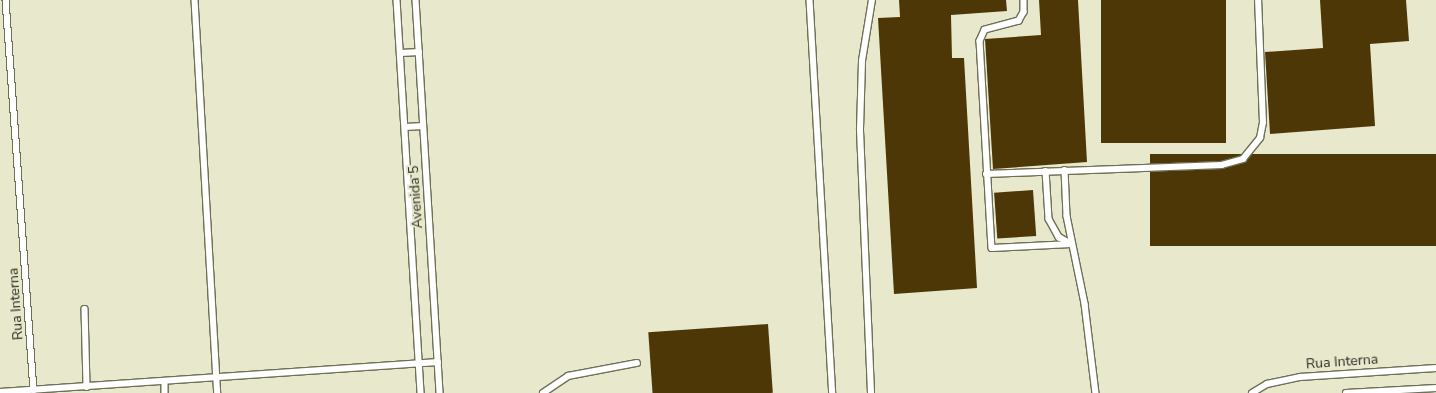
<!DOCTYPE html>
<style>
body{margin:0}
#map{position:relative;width:1436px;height:393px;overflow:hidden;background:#e8e8cd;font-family:"Nunito Sans",sans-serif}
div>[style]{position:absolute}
.building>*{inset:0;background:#4e3707;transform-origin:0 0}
.roads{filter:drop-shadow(1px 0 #6f6f56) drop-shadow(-1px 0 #6f6f56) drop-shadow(0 1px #6f6f56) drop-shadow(0 -1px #6f6f56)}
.lane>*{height:5.5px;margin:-2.75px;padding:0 2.75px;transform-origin:2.75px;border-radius:2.75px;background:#fff}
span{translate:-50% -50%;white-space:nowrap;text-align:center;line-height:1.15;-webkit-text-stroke:4px #e8e8cd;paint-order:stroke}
.street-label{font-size:14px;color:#29291f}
</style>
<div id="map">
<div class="building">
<i style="clip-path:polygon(899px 0,1006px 0,1007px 11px,951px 15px,952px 58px,964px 58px,977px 288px,894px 294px,878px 18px,900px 17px)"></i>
<i style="clip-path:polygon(1039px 0,1078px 0,1087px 162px,993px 169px,985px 39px,1041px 35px)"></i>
<i style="left:1101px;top:0;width:125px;height:143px"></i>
<i style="clip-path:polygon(1320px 0,1406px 0,1409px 41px,1370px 44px,1375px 126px,1270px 134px,1265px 52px,1323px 48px)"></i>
<i style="left:1436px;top:154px;width:92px;height:286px;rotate:90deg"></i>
<i style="left:1033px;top:190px;width:46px;height:39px;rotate:86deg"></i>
<i style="left:768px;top:324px;width:69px;height:120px;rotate:86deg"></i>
</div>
<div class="roads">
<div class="lane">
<i style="left:6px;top:0;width:391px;rotate:85.9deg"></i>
<i style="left:195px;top:0;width:394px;rotate:86.7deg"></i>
<i style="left:397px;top:0;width:394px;rotate:86.5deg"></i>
<i style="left:416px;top:0;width:394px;rotate:86.5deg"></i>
<i style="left:810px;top:0;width:394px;rotate:86.7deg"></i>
<i style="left:1024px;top:0;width:12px;rotate:90deg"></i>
<i style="left:1024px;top:12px;width:10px;rotate:119deg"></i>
<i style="left:1019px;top:21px;width:35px;rotate:165deg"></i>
<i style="left:985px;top:30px;width:12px;rotate:114deg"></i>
<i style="left:980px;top:41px;width:207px;rotate:86.7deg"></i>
<i style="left:992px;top:248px;width:79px;rotate:-2.9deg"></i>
<i style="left:401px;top:53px;width:18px;rotate:-3deg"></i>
<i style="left:405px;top:127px;width:18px;rotate:-3deg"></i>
<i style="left:1065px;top:170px;width:46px;rotate:87.5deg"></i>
<i style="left:1067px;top:216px;width:90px;rotate:78.4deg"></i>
<i style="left:1085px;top:304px;width:90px;rotate:83deg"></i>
<i style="left:1046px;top:171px;width:48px;rotate:86.4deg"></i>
<i style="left:1049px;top:219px;width:21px;rotate:61deg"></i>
<i style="left:1059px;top:237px;width:14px;rotate:30deg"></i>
<i style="left:986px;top:174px;width:236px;rotate:-2.2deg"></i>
<i style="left:1222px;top:165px;width:22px;rotate:-16deg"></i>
<i style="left:1243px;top:159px;width:27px;rotate:-51deg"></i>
<i style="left:1260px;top:138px;width:15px;rotate:-79deg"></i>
<i style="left:1263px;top:123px;width:123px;rotate:-92.3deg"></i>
<i style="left:85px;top:309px;width:78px;rotate:88.5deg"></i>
<i style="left:165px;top:383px;width:10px;rotate:90deg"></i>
<i style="left:0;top:392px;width:439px;rotate:-3.9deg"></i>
<i style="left:543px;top:393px;width:30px;rotate:-34deg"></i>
<i style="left:568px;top:376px;width:70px;rotate:-10.7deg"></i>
<i style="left:871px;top:393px;width:264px;rotate:-92.4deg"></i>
<i style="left:860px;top:129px;width:68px;rotate:-88.3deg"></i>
<i style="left:862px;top:61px;width:62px;rotate:-80.7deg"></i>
<i style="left:1252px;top:393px;width:17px;rotate:-31deg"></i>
<i style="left:1267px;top:384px;width:34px;rotate:-12deg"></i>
<i style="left:1300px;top:377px;width:136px;rotate:-3.8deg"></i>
<i style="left:1346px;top:393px;width:90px;rotate:-3.2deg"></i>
</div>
</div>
<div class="street-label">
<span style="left:416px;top:197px;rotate:-94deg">Avenida 5</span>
<span style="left:16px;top:304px;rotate:-94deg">Rua Interna</span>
<span style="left:1342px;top:362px;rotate:-4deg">Rua Interna</span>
</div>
</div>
